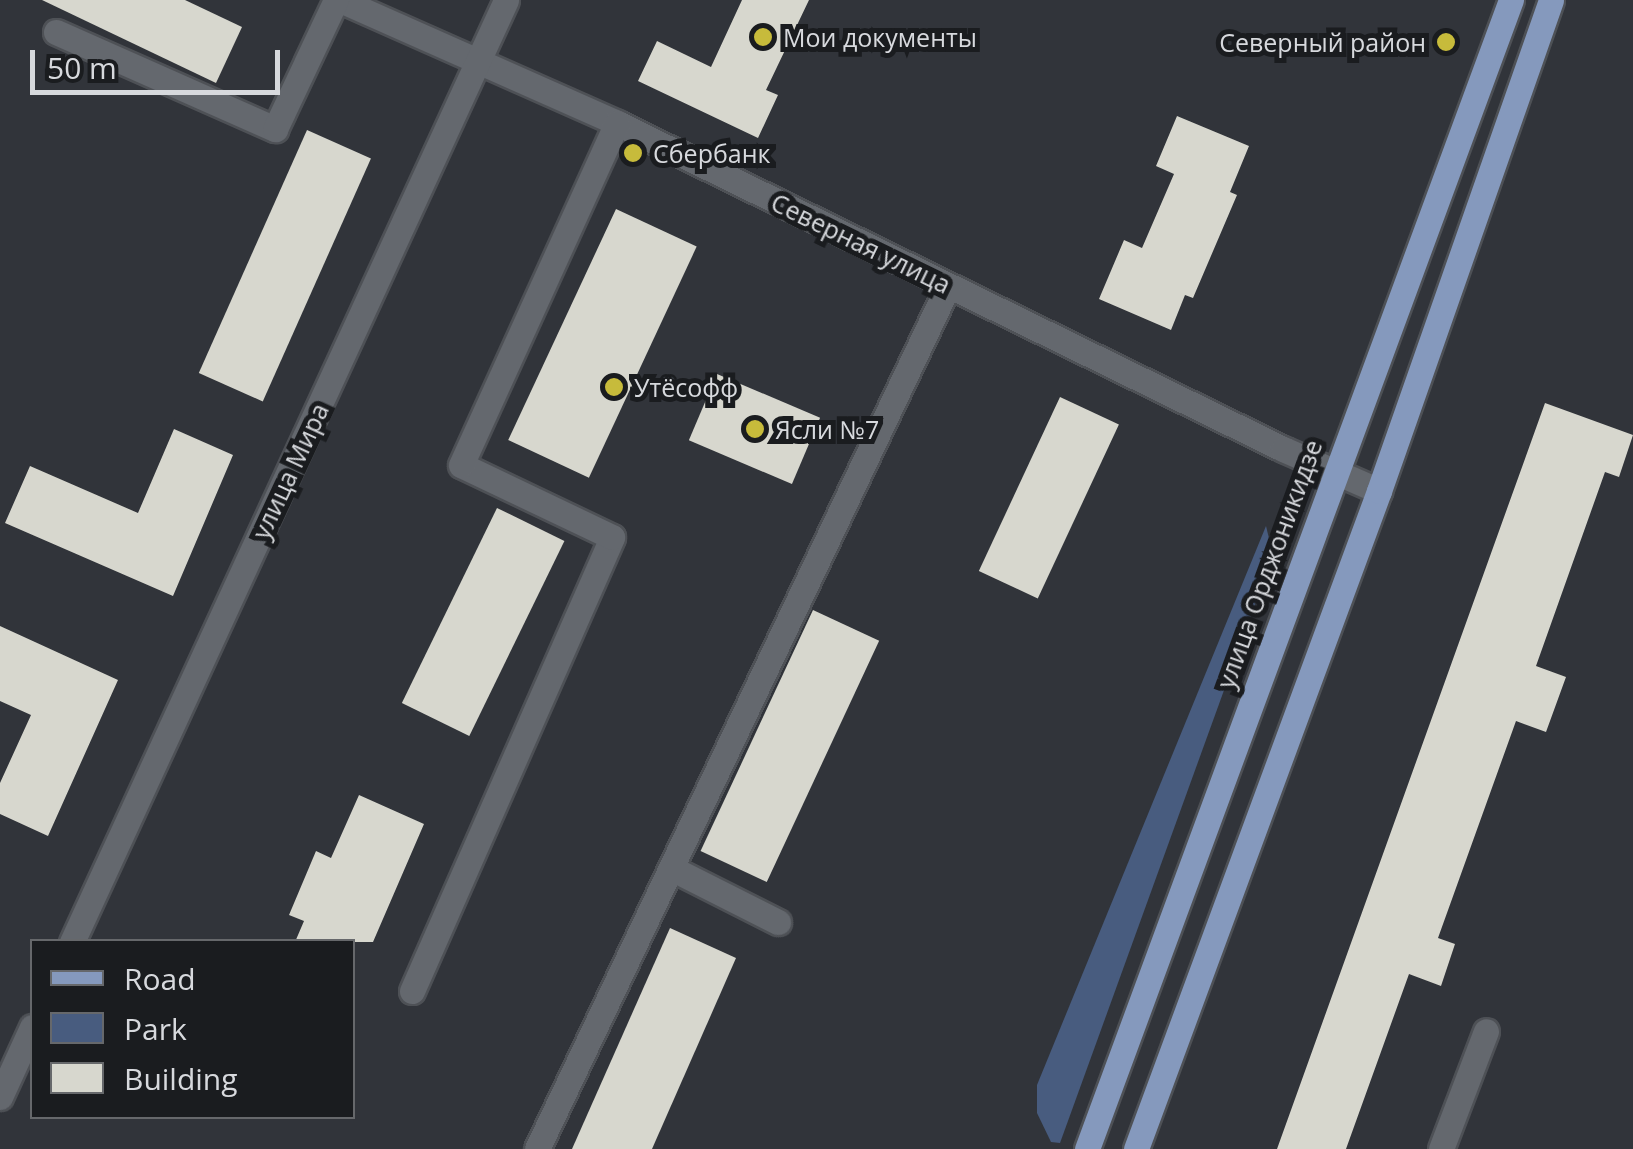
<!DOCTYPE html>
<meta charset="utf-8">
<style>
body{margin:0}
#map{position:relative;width:1633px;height:1149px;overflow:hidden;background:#31343a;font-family:"Open Sans",sans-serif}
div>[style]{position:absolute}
.green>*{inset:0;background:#485c7f}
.building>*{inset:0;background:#d7d7ce;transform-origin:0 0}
.roads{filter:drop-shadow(2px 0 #4e5156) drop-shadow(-2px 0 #4e5156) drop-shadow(0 2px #4e5156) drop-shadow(0 -2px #4e5156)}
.minor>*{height:25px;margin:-12.5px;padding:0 12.5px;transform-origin:12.5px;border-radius:12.5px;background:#64686e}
.major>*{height:25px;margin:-12.5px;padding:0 12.5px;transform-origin:12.5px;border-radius:12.5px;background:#8599bd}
.dots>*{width:28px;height:28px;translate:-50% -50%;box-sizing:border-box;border:5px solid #1a1c1f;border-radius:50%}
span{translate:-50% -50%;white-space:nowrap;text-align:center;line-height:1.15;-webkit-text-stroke:10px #1a1c1f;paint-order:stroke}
.poi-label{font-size:25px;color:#d7d9dd}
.left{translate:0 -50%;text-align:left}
.right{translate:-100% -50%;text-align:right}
.street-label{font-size:25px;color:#d7d9dd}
.legend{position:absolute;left:30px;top:939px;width:325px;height:180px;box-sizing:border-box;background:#1a1c1f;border:2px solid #66686b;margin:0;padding:12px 18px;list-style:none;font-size:30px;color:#d7d9dd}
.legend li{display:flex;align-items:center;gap:20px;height:50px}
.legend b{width:50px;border:2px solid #66686b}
.scale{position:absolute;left:30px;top:50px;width:250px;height:45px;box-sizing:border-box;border:5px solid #d7d9dd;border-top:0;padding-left:12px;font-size:30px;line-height:35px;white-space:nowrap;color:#d7d9dd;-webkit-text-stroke:8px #1a1c1f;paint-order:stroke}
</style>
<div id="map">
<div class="green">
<i style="clip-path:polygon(1266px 526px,1273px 555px,1060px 1143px,1051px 1142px,1037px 1113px,1037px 1085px)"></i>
</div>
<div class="building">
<i style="clip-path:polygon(42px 0,185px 0,242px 27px,216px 83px)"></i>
<i style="clip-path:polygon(742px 0,809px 0,766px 90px,778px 95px,758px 138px,638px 81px,657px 41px,711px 67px)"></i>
<i style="clip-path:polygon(1177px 116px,1249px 146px,1230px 192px,1237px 195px,1193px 298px,1185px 295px,1171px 330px,1099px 299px,1124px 240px,1142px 248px,1174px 174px,1156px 166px)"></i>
<i style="left:307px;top:130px;width:70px;height:266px;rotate:24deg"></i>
<i style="left:616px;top:209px;width:89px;height:255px;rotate:25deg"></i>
<i style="left:717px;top:374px;width:112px;height:72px;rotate:23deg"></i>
<i style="left:1060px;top:397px;width:65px;height:192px;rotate:25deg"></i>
<i style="clip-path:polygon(1545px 403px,1633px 435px,1619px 477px,1605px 472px,1536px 666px,1566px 677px,1546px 732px,1516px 721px,1438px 938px,1455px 944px,1441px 986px,1409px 974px,1346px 1149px,1277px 1149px)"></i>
<i style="clip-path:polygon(174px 429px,233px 455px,173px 596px,5px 523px,30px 466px,138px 513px)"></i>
<i style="left:497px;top:508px;width:75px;height:217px;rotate:26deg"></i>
<i style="left:813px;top:610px;width:73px;height:266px;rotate:25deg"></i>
<i style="clip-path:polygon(0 626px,118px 680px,48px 836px,0 814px,0 783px,31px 715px,0 701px)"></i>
<i style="clip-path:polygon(359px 795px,424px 824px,373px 942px,295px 942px,304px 921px,289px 915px,316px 851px,331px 858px)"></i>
<i style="clip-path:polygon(670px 928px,736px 958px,652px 1149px,572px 1149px)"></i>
</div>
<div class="roads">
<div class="minor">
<i style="left:340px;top:0;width:303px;rotate:23.9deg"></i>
<i style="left:617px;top:123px;width:742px;rotate:26.08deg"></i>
<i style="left:1283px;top:449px;width:105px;rotate:23.6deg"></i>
<i style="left:56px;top:32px;width:240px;rotate:23.9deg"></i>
<i style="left:275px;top:129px;width:143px;rotate:-64.7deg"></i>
<i style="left:671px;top:868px;width:120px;rotate:26.8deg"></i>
<i style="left:72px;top:942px;width:1037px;rotate:-65.26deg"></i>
<i style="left:412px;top:991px;width:496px;rotate:-66.2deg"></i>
<i style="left:612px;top:537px;width:167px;rotate:-154.5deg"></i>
<i style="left:461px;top:465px;width:376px;rotate:-65.5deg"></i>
<i style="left:0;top:1097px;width:77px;rotate:-65.4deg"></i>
<i style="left:537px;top:1149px;width:956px;rotate:-64.53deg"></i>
<i style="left:1441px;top:1149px;width:126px;rotate:-69.1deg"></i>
</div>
<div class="major">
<i style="left:1087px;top:1149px;width:1225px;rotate:-69.75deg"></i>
<i style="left:1136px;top:1149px;width:701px;rotate:-69.73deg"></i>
<i style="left:1379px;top:491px;width:520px;rotate:-70.69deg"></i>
</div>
</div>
<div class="dots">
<i style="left:763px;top:37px;background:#c7bb3b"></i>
<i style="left:1446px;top:42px;background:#c7bb3b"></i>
<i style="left:633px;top:153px;background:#c7bb3b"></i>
<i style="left:614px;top:387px;background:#c7bb3b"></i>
<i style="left:755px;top:429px;background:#c7bb3b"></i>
</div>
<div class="poi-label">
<span class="left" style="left:783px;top:37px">Мои документы</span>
<span class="right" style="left:1426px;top:42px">Северный район</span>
<span class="left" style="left:653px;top:153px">Сбербанк</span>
<span class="left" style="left:634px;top:387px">Утёсофф</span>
<span class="left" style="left:775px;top:429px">Ясли №7</span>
</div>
<div class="street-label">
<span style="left:861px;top:243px;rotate:26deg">Северная улица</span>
<span style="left:290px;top:471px;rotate:-65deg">улица Мира</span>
<span style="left:1269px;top:564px;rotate:-70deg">улица Орджоникидзе</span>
</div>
<ul class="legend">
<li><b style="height:12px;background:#8599bd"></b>Road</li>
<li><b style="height:28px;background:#485c7f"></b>Park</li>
<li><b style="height:28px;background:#d7d7ce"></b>Building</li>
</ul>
<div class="scale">50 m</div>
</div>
